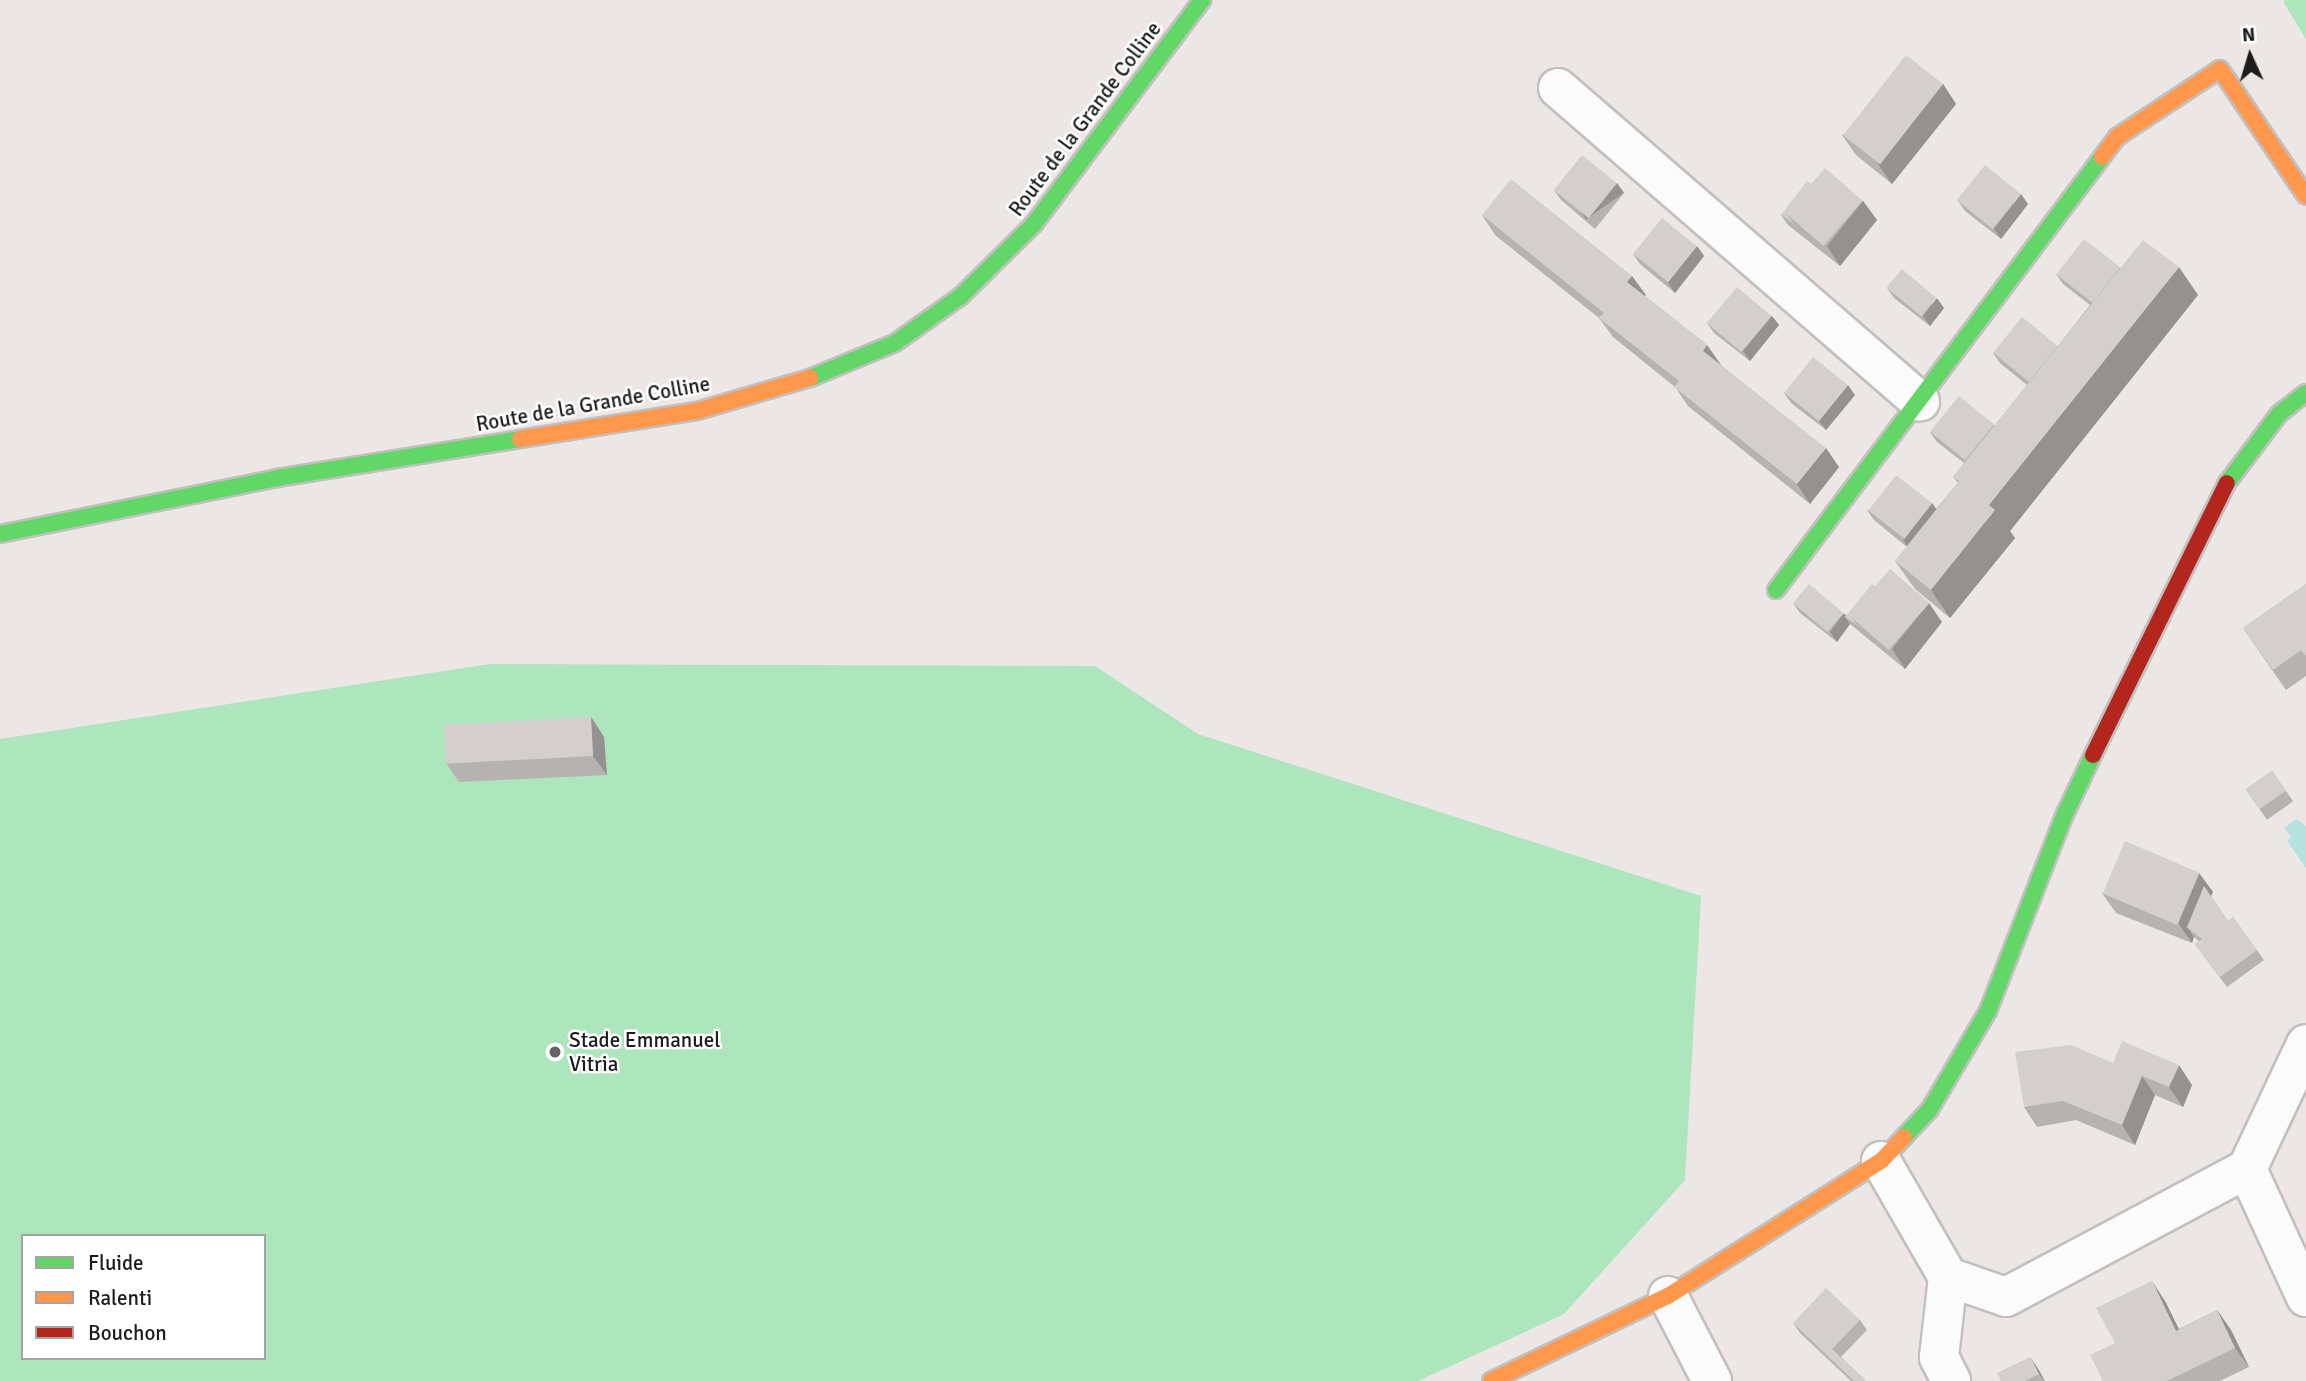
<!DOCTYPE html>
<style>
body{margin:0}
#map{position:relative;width:2306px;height:1381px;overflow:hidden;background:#ece7e4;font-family:Signika,sans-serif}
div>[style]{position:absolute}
.pitch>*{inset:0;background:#ade5bc}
.water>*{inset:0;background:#b5e2de}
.roads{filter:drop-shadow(2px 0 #c2c0bf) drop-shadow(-2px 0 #c2c0bf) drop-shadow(0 2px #c2c0bf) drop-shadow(0 -2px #c2c0bf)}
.street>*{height:38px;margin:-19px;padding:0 19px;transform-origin:19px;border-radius:19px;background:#fcfbfb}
.fast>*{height:16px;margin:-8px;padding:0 8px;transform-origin:8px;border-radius:8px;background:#63d668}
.slow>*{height:16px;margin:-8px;padding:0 8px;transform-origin:8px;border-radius:8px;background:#ff974d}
.jam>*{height:16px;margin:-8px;padding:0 8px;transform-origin:8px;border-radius:8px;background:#b3261e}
.wall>*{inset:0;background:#b6b2b0;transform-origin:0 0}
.shaded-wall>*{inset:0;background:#949190;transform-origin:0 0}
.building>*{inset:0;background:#d4cfcd;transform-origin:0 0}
.dots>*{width:19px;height:19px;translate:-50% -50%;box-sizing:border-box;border:4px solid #fff;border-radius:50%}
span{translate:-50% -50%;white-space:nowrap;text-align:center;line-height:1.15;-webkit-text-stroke:5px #fff;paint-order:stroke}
.street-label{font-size:21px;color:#1c1c1c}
.poi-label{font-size:21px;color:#1c1c1c}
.left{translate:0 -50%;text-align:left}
.legend{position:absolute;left:21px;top:1234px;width:245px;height:126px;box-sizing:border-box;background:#fff;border:2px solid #a4a4a4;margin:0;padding:9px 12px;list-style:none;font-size:21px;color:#1c1c1c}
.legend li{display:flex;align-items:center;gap:14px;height:35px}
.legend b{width:35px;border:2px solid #a4a4a4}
.north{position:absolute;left:2215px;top:21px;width:70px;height:70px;-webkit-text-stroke:5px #fff;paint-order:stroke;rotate:356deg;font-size:19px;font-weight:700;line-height:28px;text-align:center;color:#1c1c1c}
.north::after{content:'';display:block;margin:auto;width:24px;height:32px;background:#1c1c1c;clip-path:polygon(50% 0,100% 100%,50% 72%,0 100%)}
</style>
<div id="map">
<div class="pitch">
<i style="clip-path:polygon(2284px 0,2306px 0,2306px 39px,2284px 3px)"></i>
<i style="clip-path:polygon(evenodd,490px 664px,1095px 666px,1198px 734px,1701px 896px,1685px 1180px,1564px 1314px,1418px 1381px,0 1381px,0 739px,490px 664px,23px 1236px,264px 1236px,264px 1358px,23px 1358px,23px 1236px)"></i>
</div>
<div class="water">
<i style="clip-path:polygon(2296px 819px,2306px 826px,2306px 868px,2287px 841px,2291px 837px,2284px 828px)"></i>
</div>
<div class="roads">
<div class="street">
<i style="left:1558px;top:88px;width:479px;rotate:40.9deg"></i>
<i style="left:1881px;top:1161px;width:134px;rotate:60deg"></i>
<i style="left:1948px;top:1277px;width:61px;rotate:19deg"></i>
<i style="left:2006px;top:1297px;width:273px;rotate:-28deg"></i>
<i style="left:2247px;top:1169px;width:138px;rotate:-64.7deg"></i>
<i style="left:2247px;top:1169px;width:141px;rotate:65.3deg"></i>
<i style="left:1948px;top:1277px;width:81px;rotate:96.4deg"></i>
<i style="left:1939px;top:1357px;width:27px;rotate:63deg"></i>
<i style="left:1668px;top:1296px;width:96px;rotate:62.6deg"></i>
</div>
<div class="fast">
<i style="left:810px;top:378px;width:92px;rotate:-22.4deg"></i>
<i style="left:895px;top:343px;width:81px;rotate:-35.5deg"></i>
<i style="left:961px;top:296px;width:103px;rotate:-44.6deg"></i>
<i style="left:1034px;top:224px;width:280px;rotate:-53.1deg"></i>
<i style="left:2227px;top:483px;width:86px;rotate:-53deg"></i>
<i style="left:2279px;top:414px;width:34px;rotate:-38deg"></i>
<i style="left:0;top:534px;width:283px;rotate:-11.4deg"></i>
<i style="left:277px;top:478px;width:246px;rotate:-9.1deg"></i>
<i style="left:1776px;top:590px;width:542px;rotate:-53.02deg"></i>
<i style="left:1904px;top:1137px;width:38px;rotate:-47deg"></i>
<i style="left:1930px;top:1109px;width:114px;rotate:-59.4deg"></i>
<i style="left:1988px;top:1011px;width:212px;rotate:-68.7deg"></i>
<i style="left:2065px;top:814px;width:65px;rotate:-64.6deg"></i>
</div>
<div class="slow">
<i style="left:2102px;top:157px;width:25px;rotate:-53deg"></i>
<i style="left:2117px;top:137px;width:123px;rotate:-33.4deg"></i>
<i style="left:2220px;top:69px;width:153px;rotate:55.9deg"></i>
<i style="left:520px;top:439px;width:179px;rotate:-9deg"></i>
<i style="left:697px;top:411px;width:118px;rotate:-16.3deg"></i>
<i style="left:1491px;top:1381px;width:196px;rotate:-25.7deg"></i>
<i style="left:1668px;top:1296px;width:252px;rotate:-32.4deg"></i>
<i style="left:1881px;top:1161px;width:33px;rotate:-46deg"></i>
</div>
<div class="jam">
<i style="left:2093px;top:755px;width:303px;rotate:-63.8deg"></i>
</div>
</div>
<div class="wall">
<i style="clip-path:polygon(1943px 84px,1956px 104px,1892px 184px,1856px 155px,1842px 135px)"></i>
<i style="clip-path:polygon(1617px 183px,1624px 193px,1595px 229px,1561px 200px,1554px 190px)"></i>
<i style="clip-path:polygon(1812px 184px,1863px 201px,1877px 220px,1840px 266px,1788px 225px,1781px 215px)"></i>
<i style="clip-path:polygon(1958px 201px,2028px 204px,2001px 239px,1965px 211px)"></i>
<i style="clip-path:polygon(1482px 215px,1632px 276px,1645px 296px,1707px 345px,1721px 365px,1839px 467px,1810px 504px,1688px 406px,1675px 387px,1613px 337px,1599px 318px,1495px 235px)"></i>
<i style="clip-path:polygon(1697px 246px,1704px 256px,1675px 293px,1640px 264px,1633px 254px)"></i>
<i style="clip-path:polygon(2120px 268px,2198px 295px,2010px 531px,2015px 538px,1950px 618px,1915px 589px,1895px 561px,1907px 547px,1874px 520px,1867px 510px,1932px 503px,1936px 509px,1958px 483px,1953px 477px,1964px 463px,1937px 442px,1930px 432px,1995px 425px,2027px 385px,2000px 363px,1993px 353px,2058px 346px,2090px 305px,2063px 284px,2056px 274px)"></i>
<i style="clip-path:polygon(1887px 288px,1944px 308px,1930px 326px,1894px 298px)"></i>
<i style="clip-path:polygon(1772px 316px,1779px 325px,1750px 361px,1714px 333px,1707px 323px)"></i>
<i style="clip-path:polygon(1784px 393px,1855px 395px,1826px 430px,1791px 403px)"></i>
<i style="clip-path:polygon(2306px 584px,2306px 676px,2286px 690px,2243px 628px)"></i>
<i style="clip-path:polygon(1876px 587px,1942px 622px,1905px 669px,1850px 624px,1837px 642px,1800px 613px,1793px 603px,1846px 616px)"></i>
<i style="clip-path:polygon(591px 717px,604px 737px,607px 775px,459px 782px,446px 763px)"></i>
<i style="left:2272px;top:771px;width:37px;height:32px;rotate:55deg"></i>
<i style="clip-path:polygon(2199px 873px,2213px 892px,2211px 896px,2228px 921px,2233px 917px,2264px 960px,2227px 987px,2195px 944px,2199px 941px,2194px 937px,2192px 943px,2116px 913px,2102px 893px)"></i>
<i style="clip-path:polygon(2113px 1063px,2192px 1085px,2183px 1107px,2155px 1095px,2135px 1145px,2076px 1120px,2037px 1127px,2024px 1107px)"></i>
<i style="clip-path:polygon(2165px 1301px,2179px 1329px,2217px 1310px,2231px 1330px,2249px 1367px,2220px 1381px,2103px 1381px,2115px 1343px)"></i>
<i style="clip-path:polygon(1860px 1320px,1867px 1330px,1841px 1357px,1866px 1381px,1851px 1381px,1800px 1333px,1793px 1323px)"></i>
<i style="clip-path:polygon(2037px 1367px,2045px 1381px,2001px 1381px)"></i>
</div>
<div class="shaded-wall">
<i style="clip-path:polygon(1943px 84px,1956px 104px,1892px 184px,1878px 164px)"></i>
<i style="left:1617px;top:183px;width:12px;height:46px;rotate:55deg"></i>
<i style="clip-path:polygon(2021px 194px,2028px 204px,2001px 239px,1994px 229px)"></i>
<i style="clip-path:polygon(1863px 201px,1877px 220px,1840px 266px,1827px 246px)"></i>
<i style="clip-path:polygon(1697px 246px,1704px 256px,1675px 293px,1668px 283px)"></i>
<i style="clip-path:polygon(2179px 267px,2198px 295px,2010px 531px,2015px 538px,1950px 618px,1931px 590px,1989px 505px)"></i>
<i style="clip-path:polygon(1632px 276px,1646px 295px,1641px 301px,1627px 282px)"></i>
<i style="clip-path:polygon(1937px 298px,1944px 308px,1930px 326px,1923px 316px)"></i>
<i style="clip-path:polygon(1772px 316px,1779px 325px,1750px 361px,1743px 351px)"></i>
<i style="clip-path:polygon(1707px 345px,1721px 365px,1703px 351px)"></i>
<i style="clip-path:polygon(1848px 385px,1855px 395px,1826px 430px,1819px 421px)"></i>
<i style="clip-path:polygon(1826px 448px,1839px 467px,1810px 504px,1797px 484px)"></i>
<i style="clip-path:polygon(1932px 503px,1939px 513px,1910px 550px,1903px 540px)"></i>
<i style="clip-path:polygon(1929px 603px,1942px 622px,1905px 669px,1892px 649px)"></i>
<i style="clip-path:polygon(1844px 613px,1849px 620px,1845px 617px,1850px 624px,1837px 642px,1830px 632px)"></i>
<i style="clip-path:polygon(591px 717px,604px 737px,607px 775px,593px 756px)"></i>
<i style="clip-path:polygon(2199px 873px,2213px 892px,2211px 896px,2187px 927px,2194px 937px,2192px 943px,2178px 923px)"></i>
<i style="clip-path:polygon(2179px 1065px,2192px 1085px,2183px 1107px,2169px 1087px)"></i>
<i style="clip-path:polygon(2142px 1076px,2155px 1095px,2135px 1145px,2122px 1125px)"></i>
<i style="clip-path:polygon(2152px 1281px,2165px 1301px,2189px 1350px,2176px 1331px)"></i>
<i style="clip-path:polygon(2217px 1310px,2231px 1330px,2249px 1367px,2235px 1348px)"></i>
<i style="clip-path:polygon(2030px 1357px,2037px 1367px,2045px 1381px,2039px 1374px)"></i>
</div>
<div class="building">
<i style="left:1906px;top:55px;width:47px;height:102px;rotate:38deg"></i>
<i style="left:1582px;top:155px;width:45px;height:45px;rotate:39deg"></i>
<i style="left:1985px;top:165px;width:46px;height:45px;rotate:39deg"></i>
<i style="left:1825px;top:168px;width:50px;height:60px;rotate:41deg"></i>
<i style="clip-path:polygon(1511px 179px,1632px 276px,1627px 282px,1707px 345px,1703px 351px,1826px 448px,1797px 484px,1674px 387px,1679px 381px,1599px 318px,1604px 313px,1482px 215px)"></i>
<i style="clip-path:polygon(1807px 181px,1812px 184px,1787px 215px,1794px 224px,1781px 215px)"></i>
<i style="left:1662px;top:218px;width:45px;height:46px;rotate:39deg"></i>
<i style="left:2084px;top:239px;width:46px;height:45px;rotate:38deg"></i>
<i style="clip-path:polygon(2143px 240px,2179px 267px,1989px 505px,1995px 510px,1931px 590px,1895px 561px,1959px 481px,1953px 477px)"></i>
<i style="left:1902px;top:269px;width:45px;height:24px;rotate:40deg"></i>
<i style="left:1737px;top:287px;width:45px;height:47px;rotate:40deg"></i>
<i style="left:2022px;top:317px;width:46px;height:46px;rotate:39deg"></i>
<i style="left:1813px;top:357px;width:45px;height:46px;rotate:39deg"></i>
<i style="left:1959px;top:396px;width:45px;height:46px;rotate:39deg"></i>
<i style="left:1896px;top:475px;width:46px;height:45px;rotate:38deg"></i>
<i style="left:1890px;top:569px;width:52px;height:62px;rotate:41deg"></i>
<i style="left:1809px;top:584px;width:45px;height:25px;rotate:40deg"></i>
<i style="clip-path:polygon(1872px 584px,1876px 587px,1851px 617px,1858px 626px,1845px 617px)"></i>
<i style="clip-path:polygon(2306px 584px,2306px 656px,2301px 650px,2273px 670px,2243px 628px)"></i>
<i style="left:591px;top:717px;width:39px;height:147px;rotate:87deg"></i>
<i style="left:2272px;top:771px;width:24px;height:32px;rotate:55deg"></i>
<i style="left:2125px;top:841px;width:81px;height:57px;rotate:23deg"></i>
<i style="clip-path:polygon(2204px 886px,2228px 921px,2233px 917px,2257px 950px,2220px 977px,2195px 944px,2202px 939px,2187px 927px)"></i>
<i style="clip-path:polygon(2122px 1041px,2179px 1065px,2169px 1087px,2142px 1076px,2122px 1125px,2063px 1101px,2024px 1107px,2015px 1052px,2071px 1045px,2113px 1063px)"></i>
<i style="clip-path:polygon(2152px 1281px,2176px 1331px,2217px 1310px,2235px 1348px,2167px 1381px,2103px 1381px,2090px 1355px,2115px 1343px,2096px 1308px)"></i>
<i style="clip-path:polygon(1826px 1288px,1860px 1320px,1832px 1349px,1866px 1381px,1854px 1381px,1793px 1323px)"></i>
<i style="clip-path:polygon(2030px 1357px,2039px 1374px,2025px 1381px,2001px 1381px,1997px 1373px)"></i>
</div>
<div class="dots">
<i style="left:555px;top:1052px;background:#656362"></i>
</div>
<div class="street-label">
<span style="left:1085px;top:119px;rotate:-53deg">Route de la Grande Colline</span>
<span style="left:593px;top:404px;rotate:-10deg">Route de la Grande Colline</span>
</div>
<div class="poi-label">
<span class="left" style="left:569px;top:1052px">Stade Emmanuel<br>Vitria</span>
</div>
<ul class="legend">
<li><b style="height:9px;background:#63d668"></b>Fluide</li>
<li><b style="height:9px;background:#ff974d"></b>Ralenti</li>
<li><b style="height:9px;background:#b3261e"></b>Bouchon</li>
</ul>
<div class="north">N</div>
</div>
